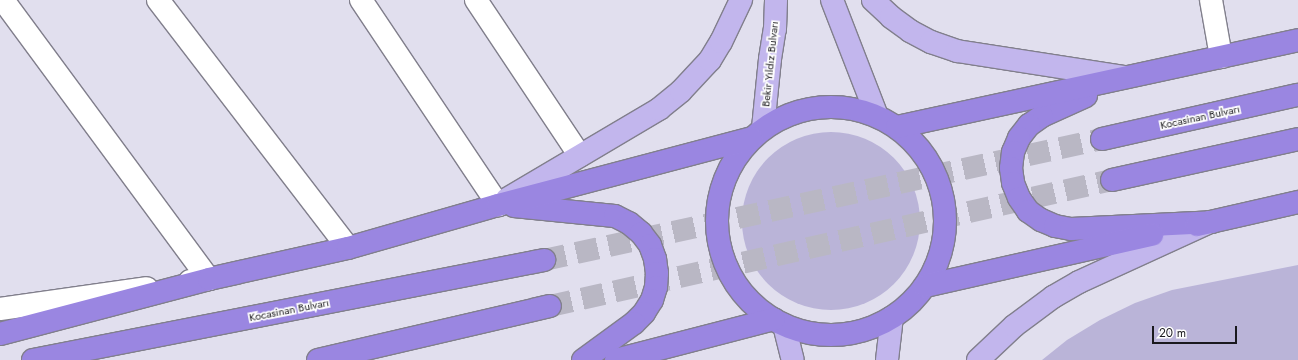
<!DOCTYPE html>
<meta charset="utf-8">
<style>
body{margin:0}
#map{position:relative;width:1298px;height:360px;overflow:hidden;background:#e1dfee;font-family:Jost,sans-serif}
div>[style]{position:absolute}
.green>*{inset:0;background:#bab4d8}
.round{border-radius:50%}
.highway-tunnel>*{height:22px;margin-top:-11px;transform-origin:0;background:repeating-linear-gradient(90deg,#b9b7c4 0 22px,transparent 0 33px)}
.roads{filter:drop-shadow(1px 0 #817f8c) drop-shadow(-1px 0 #817f8c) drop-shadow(0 1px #817f8c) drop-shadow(0 -1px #817f8c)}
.street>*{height:22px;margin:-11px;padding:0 11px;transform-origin:11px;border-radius:11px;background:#fff}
.primary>*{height:22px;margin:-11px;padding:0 11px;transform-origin:11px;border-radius:11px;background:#c2b6ed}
.highway>*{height:22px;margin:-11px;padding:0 11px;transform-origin:11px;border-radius:11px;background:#9a86e1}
.highway>.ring{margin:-11px;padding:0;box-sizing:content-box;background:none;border:22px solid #9a86e1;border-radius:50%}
span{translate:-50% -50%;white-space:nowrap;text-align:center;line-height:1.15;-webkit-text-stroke:3.5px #fff;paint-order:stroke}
.street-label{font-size:11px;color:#1a191e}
.scale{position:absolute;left:1152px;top:326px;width:85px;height:18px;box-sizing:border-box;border:2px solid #1a191e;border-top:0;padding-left:5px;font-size:12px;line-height:14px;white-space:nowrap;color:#1a191e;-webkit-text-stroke:3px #fff;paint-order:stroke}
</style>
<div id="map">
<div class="green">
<i class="round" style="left:742px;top:132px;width:178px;height:178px"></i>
<i style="clip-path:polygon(1298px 265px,1298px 360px,1042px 360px,1067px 340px,1100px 320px,1135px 303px,1172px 290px)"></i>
</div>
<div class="highway-tunnel">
<i style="left:544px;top:260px;width:571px;rotate:-12.23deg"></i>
<i style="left:550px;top:306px;width:576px;rotate:-12.64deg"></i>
</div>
<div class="roads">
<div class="street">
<i style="left:3px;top:0;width:347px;rotate:53.6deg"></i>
<i style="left:209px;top:279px;width:19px;rotate:174deg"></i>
<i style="left:158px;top:0;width:312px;rotate:52.5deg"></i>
<i style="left:361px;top:0;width:247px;rotate:56.2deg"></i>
<i style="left:476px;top:0;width:187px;rotate:56.3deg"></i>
<i style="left:1211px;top:0;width:58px;rotate:80deg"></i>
<i style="left:0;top:309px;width:148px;rotate:-8.1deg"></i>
</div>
<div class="primary">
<i style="left:832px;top:0;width:124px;rotate:68.8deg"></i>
<i style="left:873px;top:0;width:25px;rotate:43deg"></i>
<i style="left:891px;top:17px;width:24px;rotate:36deg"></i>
<i style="left:910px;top:31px;width:24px;rotate:28deg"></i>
<i style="left:931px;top:42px;width:28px;rotate:19deg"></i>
<i style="left:957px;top:51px;width:170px;rotate:8.8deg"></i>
<i style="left:763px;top:128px;width:69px;rotate:-84.2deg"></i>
<i style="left:770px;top:59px;width:30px;rotate:-81deg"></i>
<i style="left:775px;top:29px;width:29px;rotate:-88deg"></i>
<i style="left:507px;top:199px;width:177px;rotate:-30.6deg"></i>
<i style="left:659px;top:109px;width:28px;rotate:-39deg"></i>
<i style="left:681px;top:91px;width:42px;rotate:-46.9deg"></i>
<i style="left:710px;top:60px;width:21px;rotate:-59deg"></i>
<i style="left:721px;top:42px;width:47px;rotate:-64.5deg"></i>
<i style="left:784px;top:325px;width:36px;rotate:76deg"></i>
<i style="left:887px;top:360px;width:43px;rotate:-83.4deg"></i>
<i style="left:978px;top:360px;width:50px;rotate:-43.4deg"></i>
<i style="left:1014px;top:326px;width:49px;rotate:-36.6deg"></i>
<i style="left:1053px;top:297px;width:30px;rotate:-30deg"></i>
<i style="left:1079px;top:282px;width:144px;rotate:-24.6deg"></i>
</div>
<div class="highway">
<i style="left:1086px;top:96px;width:48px;rotate:155.6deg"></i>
<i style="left:1042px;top:116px;width:16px;rotate:145deg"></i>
<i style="left:1029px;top:125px;width:16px;rotate:128deg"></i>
<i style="left:1019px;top:138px;width:15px;rotate:113deg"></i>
<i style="left:1013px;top:152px;width:16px;rotate:97deg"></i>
<i style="left:1011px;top:168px;width:15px;rotate:82deg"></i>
<i style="left:1013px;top:183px;width:16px;rotate:68deg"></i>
<i style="left:1019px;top:198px;width:16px;rotate:55deg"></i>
<i style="left:1028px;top:211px;width:16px;rotate:35deg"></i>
<i style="left:1041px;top:220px;width:15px;rotate:23deg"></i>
<i style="left:1055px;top:226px;width:16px;rotate:11deg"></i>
<i style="left:1071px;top:229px;width:141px;rotate:-2.8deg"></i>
<i class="ring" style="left:717px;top:107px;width:206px;height:206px"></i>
<i style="left:897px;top:127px;width:410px;rotate:-12.2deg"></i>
<i style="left:1102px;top:139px;width:201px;rotate:-12.7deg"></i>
<i style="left:1112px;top:180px;width:190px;rotate:-12.4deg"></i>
<i style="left:514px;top:206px;width:101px;rotate:5.7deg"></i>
<i style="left:615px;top:216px;width:16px;rotate:27deg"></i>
<i style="left:629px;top:223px;width:16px;rotate:40deg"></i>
<i style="left:641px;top:233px;width:15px;rotate:53deg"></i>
<i style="left:650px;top:245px;width:15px;rotate:70deg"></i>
<i style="left:655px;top:259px;width:14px;rotate:82deg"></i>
<i style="left:657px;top:273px;width:14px;rotate:94deg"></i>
<i style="left:656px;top:287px;width:14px;rotate:107deg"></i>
<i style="left:652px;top:300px;width:15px;rotate:122deg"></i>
<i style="left:644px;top:313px;width:14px;rotate:135deg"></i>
<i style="left:634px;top:323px;width:63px;rotate:144deg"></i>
<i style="left:1197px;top:225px;width:104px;rotate:-12.8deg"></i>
<i style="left:925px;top:286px;width:233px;rotate:-12.7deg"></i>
<i style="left:0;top:334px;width:216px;rotate:-14.7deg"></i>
<i style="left:209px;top:279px;width:142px;rotate:-12.6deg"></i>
<i style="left:348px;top:248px;width:156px;rotate:-16deg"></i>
<i style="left:498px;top:205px;width:262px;rotate:-14.8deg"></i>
<i style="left:33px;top:360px;width:521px;rotate:-11.07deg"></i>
<i style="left:318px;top:360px;width:238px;rotate:-13.1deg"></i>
<i style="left:616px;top:360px;width:163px;rotate:-14.5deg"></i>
</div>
</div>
<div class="street-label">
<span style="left:770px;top:64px;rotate:-84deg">Bekir Yıldız Bulvarı</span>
<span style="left:1200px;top:117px;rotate:-12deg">Kocasinan Bulvarı</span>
<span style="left:289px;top:310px;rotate:-11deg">Kocasinan Bulvarı</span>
</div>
<div class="scale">20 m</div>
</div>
